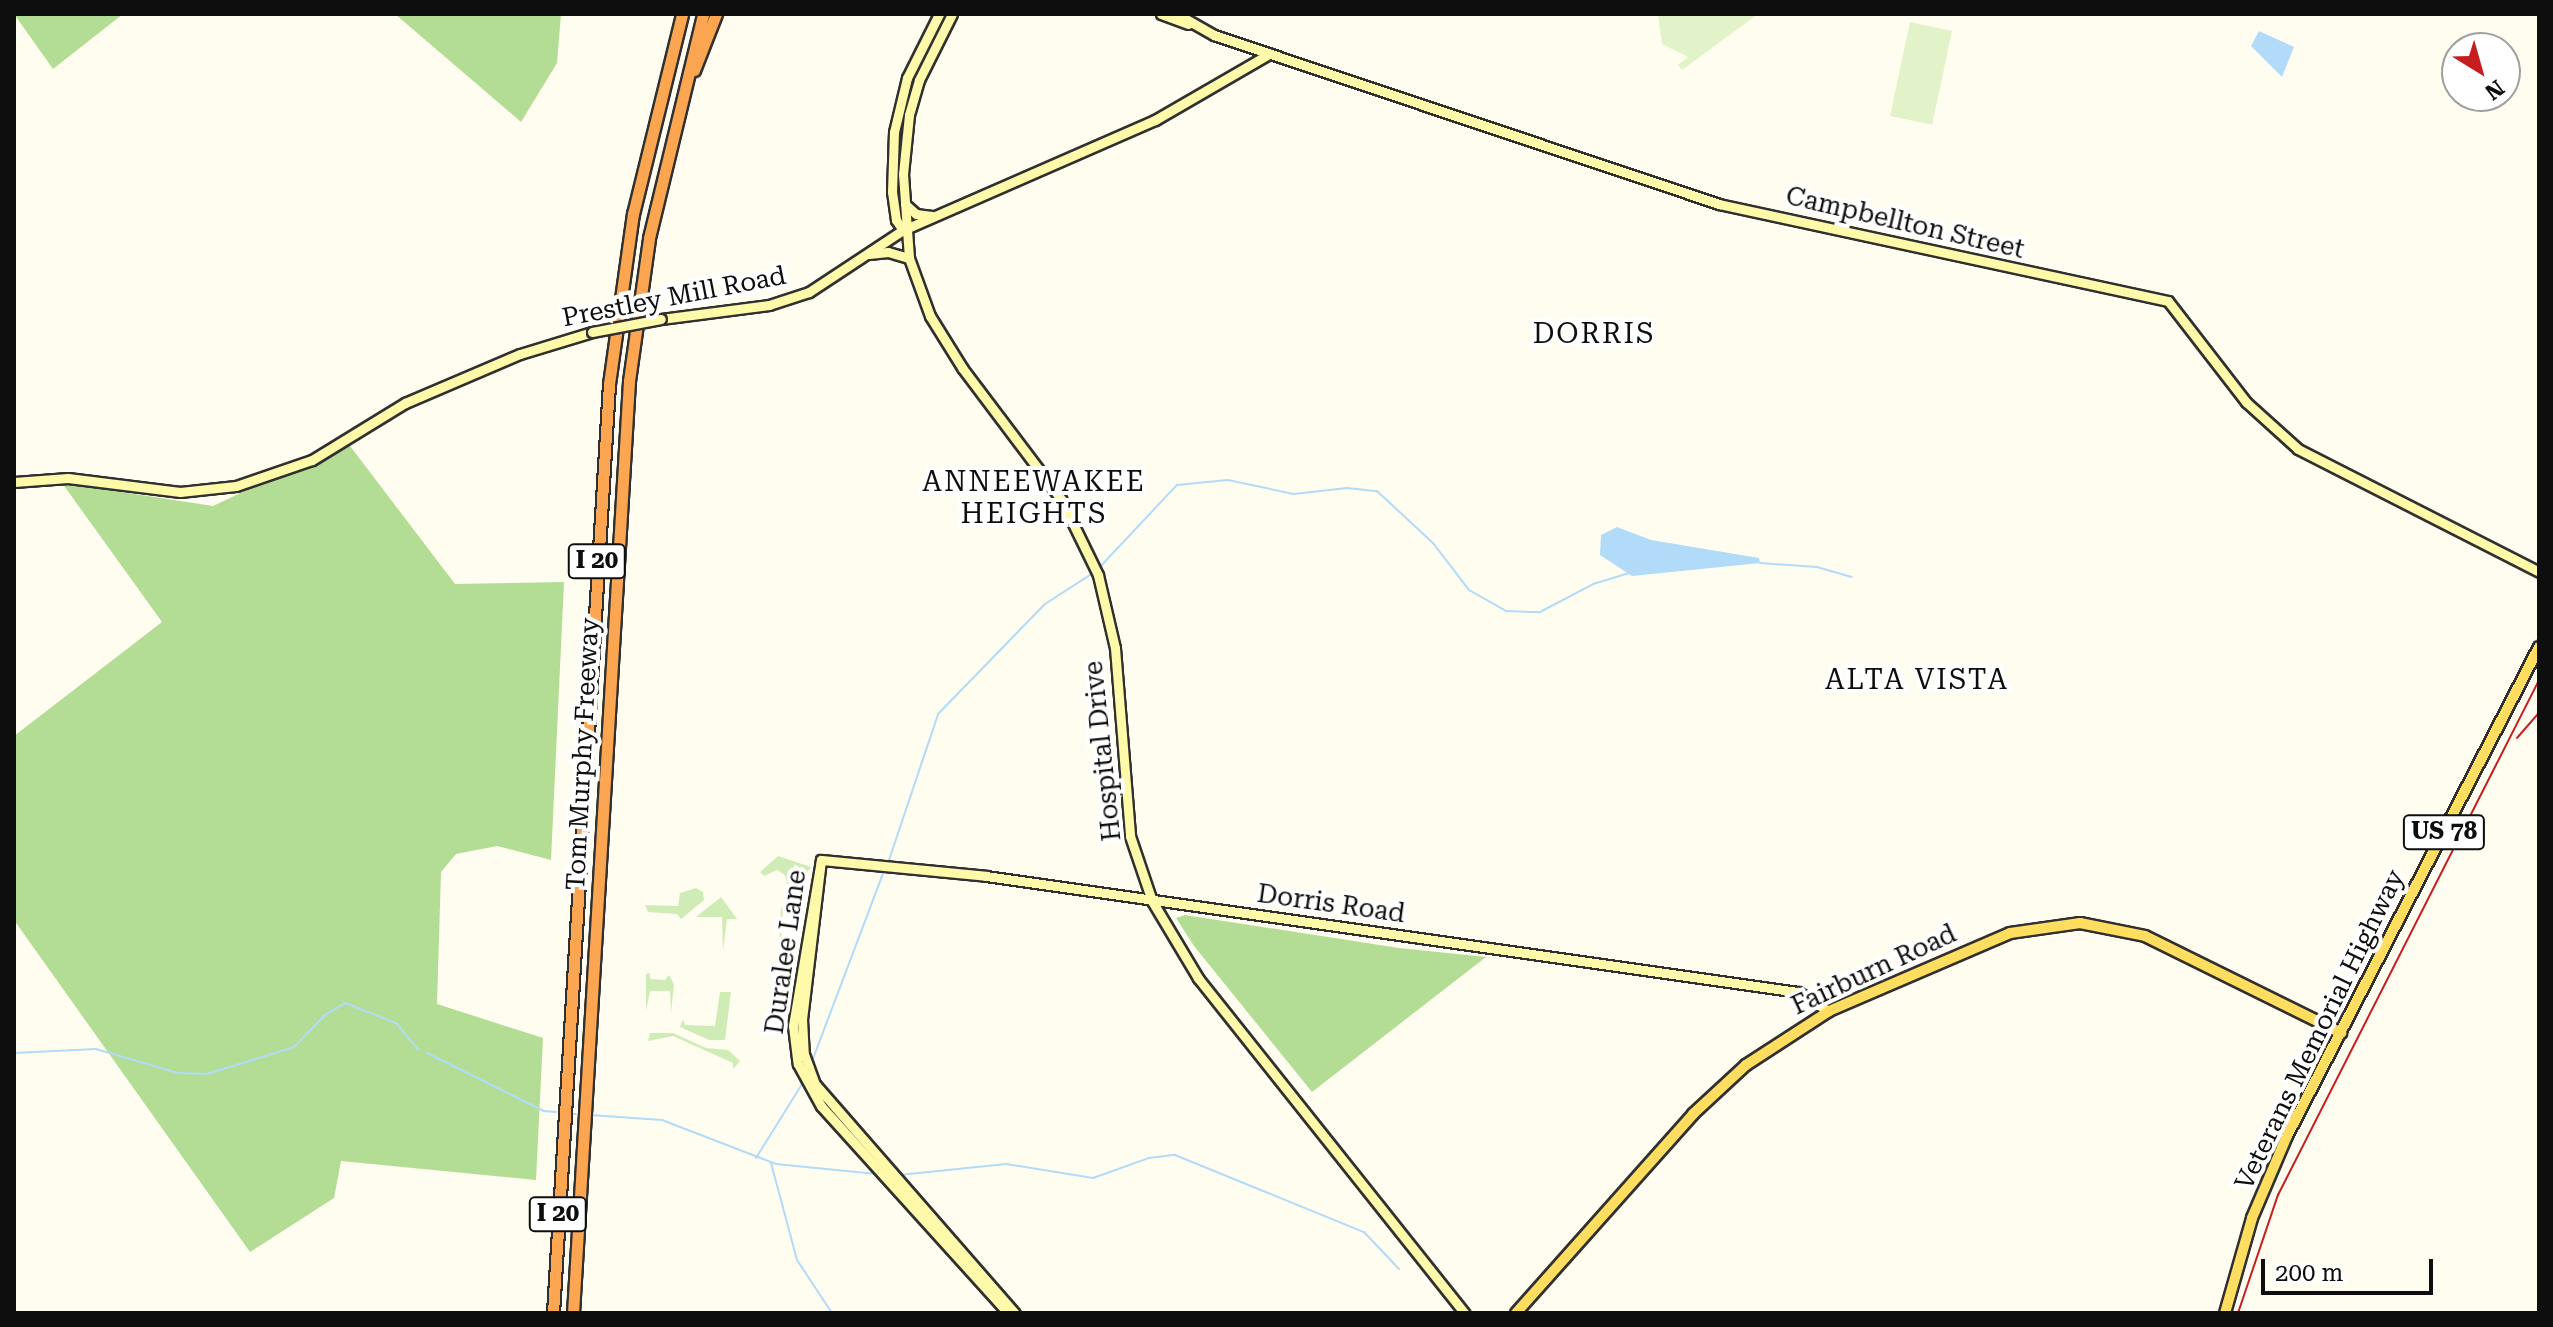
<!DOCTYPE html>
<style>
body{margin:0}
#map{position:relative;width:2553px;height:1327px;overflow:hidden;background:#fffdef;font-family:"Roboto Serif",serif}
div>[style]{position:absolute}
.green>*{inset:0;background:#d0ecb6}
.forest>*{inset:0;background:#b3dd95}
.pitch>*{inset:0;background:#e2f2c9;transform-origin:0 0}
.water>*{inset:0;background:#b1dbf9}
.stream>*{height:2px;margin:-1px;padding:0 1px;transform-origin:1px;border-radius:1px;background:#b1dbf9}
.roads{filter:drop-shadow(2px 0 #303030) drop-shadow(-2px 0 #303030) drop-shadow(0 2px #303030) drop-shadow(0 -2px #303030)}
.secondary>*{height:9px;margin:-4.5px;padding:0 4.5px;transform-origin:4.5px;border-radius:4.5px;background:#fff9aa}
.primary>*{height:10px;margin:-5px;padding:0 5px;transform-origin:5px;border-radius:5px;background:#ffde5f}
.highway>*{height:11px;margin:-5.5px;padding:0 5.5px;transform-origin:5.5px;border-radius:5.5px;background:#fca651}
.rail>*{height:2px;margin:-1px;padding:0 1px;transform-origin:1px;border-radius:1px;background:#c61e20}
.bridges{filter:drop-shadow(2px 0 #303030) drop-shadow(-2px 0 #303030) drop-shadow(0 2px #303030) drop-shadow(0 -2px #303030)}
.secondary-bridge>*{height:9px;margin:-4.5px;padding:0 4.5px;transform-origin:4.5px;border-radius:4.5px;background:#fff9aa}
span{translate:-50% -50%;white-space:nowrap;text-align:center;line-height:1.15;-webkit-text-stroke:8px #fff;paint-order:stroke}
.shield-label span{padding:2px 6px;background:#fff;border:2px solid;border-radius:6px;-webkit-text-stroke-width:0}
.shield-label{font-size:24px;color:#0e0e0e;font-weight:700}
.street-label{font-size:26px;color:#0e0e0e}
.neighbourhood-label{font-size:28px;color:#0e0e0e;letter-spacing:2px}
.frame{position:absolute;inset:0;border:16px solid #0e0e0e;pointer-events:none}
.north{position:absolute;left:2441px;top:32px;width:80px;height:80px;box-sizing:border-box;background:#fff;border:2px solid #9f9f9f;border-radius:50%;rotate:143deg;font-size:22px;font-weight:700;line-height:32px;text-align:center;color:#0e0e0e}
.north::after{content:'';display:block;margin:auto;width:28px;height:36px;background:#c61e20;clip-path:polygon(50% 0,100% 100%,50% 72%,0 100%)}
.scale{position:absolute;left:2261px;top:1259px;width:172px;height:36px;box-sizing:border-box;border:4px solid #0e0e0e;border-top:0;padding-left:10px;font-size:24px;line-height:28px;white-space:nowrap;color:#0e0e0e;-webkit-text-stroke:6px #fff;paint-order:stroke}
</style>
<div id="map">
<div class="green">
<i style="clip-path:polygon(778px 856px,811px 867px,783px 909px,774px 1042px,781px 909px,789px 891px,785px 875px,777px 870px,764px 876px,760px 872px)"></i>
<i style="clip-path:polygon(696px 888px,703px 892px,704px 900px,681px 919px,677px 914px,648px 912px,645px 905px,678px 906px,680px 893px)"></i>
<i style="clip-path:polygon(721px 897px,737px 919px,727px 919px,723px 951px,722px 917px,696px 917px)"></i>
<i style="clip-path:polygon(650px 973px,650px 979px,665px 980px,669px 975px,674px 984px,671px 1013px,670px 991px,650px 991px,646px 1011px,646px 974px)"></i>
<i style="clip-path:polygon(720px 992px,731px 992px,725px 1040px,709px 1040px,680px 1027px,683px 1019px,685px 1025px,715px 1026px)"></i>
<i style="clip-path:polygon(650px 1033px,673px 1033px,706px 1048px,728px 1050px,740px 1061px,733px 1069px,733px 1063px,673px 1036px,648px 1041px)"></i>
</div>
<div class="forest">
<i style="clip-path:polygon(14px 14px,123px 14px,53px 69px)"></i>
<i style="clip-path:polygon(395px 14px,561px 14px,557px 63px,521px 122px)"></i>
<i style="clip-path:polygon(347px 442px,455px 584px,564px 582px,551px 860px,497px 846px,456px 854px,441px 872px,437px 1004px,543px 1038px,536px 1180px,341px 1161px,334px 1198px,250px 1252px,14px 920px,14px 736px,162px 622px,62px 483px,213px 506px)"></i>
<i style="clip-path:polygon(1185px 915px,1399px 948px,1486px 957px,1312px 1092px,1194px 946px,1176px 918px)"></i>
</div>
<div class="pitch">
<i style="clip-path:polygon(1658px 14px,1758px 14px,1682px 70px,1678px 65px,1688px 57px,1662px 44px)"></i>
<i style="left:1910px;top:22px;width:43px;height:96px;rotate:12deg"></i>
</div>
<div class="water">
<i style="clip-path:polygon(2259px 31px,2294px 47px,2282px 77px,2251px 46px)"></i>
<i style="clip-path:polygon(1617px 527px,1651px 540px,1759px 558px,1760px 563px,1632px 576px,1600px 555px,1601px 535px)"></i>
</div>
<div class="stream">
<i style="left:1760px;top:563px;width:57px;rotate:4deg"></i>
<i style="left:1817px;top:567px;width:36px;rotate:16deg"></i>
<i style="left:1098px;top:569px;width:115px;rotate:-46.8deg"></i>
<i style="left:1177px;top:485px;width:51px;rotate:-5.6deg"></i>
<i style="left:1228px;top:480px;width:67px;rotate:12deg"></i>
<i style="left:1294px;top:494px;width:53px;rotate:-6.5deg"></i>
<i style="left:1347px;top:488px;width:30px;rotate:6deg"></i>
<i style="left:1377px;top:491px;width:76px;rotate:42.9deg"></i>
<i style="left:1433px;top:543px;width:59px;rotate:52.5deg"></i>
<i style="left:1469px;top:590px;width:43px;rotate:29.6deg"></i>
<i style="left:1506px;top:611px;width:34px;rotate:2deg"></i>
<i style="left:1540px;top:612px;width:60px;rotate:-27.8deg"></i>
<i style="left:1593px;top:584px;width:37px;rotate:-17deg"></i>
<i style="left:888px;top:863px;width:157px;rotate:-71.4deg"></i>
<i style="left:938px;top:714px;width:153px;rotate:-45.8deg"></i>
<i style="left:1045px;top:604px;width:57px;rotate:-32.9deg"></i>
<i style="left:14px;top:1053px;width:82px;rotate:-2.8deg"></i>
<i style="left:96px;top:1049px;width:85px;rotate:16.3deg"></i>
<i style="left:178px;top:1073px;width:29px;rotate:2deg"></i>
<i style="left:207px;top:1074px;width:91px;rotate:-17.2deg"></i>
<i style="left:294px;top:1047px;width:45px;rotate:-45.9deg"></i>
<i style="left:325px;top:1015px;width:23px;rotate:-31deg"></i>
<i style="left:345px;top:1003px;width:55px;rotate:21.4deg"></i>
<i style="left:396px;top:1023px;width:34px;rotate:50deg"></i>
<i style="left:427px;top:1053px;width:131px;rotate:26.4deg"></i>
<i style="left:544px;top:1111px;width:12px;rotate:5deg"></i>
<i style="left:811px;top:1064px;width:210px;rotate:-69.3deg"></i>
<i style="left:573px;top:1114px;width:3px"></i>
<i style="left:590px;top:1115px;width:72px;rotate:4deg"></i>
<i style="left:662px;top:1120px;width:122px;rotate:21.1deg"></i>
<i style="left:776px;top:1164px;width:101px;rotate:5.7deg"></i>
<i style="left:756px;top:1158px;width:91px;rotate:-58.1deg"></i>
<i style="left:771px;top:1163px;width:100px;rotate:75deg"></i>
<i style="left:797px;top:1260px;width:64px;rotate:56.6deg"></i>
<i style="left:899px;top:1175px;width:108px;rotate:-5.9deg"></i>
<i style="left:1006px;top:1164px;width:88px;rotate:9.1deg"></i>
<i style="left:1093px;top:1178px;width:59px;rotate:-19.7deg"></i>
<i style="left:1149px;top:1158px;width:26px;rotate:-7deg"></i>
<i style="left:1175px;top:1155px;width:204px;rotate:22.2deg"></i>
<i style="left:1364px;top:1232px;width:51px;rotate:46.6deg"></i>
</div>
<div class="roads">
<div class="secondary">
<i style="left:952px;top:14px;width:74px;rotate:116.6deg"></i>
<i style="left:919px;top:80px;width:36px;rotate:106deg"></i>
<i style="left:909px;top:115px;width:59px;rotate:95.8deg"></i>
<i style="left:903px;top:174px;width:84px;rotate:85.9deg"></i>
<i style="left:909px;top:258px;width:62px;rotate:70.1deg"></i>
<i style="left:930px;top:316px;width:62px;rotate:58.1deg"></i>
<i style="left:963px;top:369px;width:163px;rotate:53deg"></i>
<i style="left:1061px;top:499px;width:85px;rotate:64deg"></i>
<i style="left:1098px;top:575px;width:75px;rotate:76.9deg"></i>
<i style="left:1115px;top:648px;width:189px;rotate:85.4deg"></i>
<i style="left:1130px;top:836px;width:69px;rotate:71.3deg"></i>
<i style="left:1152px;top:901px;width:90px;rotate:59.1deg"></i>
<i style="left:1198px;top:978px;width:428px;rotate:51.5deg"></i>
<i style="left:1161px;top:14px;width:29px;rotate:20deg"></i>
<i style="left:1177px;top:14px;width:43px;rotate:29.6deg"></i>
<i style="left:1214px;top:35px;width:533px;rotate:18.5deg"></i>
<i style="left:1719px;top:204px;width:459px;rotate:12.2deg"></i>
<i style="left:2168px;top:301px;width:128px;rotate:52.3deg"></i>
<i style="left:2246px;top:402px;width:70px;rotate:42.1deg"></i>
<i style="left:2298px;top:449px;width:271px;rotate:27deg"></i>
<i style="left:905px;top:204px;width:15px;rotate:42deg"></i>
<i style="left:916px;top:214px;width:16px;rotate:7deg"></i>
<i style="left:903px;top:230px;width:12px;rotate:-125deg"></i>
<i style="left:896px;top:220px;width:28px;rotate:-98deg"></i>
<i style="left:892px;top:192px;width:60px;rotate:-88.1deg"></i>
<i style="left:894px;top:132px;width:56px;rotate:-76.5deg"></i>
<i style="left:907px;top:78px;width:72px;rotate:-63.4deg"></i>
<i style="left:869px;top:254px;width:19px;rotate:-6deg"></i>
<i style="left:888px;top:252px;width:22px;rotate:16deg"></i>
<i style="left:661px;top:319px;width:109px;rotate:-7.4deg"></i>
<i style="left:769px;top:305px;width:42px;rotate:-18deg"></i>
<i style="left:809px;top:292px;width:113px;rotate:-33.4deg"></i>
<i style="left:903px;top:230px;width:275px;rotate:-23.6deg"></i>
<i style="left:1155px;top:120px;width:132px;rotate:-30.1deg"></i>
<i style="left:14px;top:482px;width:54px;rotate:-4.2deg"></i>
<i style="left:68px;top:478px;width:113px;rotate:7.1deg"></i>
<i style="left:180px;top:492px;width:56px;rotate:-6.1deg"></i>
<i style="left:236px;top:486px;width:80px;rotate:-18.9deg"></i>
<i style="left:312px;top:460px;width:109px;rotate:-31.5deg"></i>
<i style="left:405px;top:403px;width:125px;rotate:-23.1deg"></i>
<i style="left:520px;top:354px;width:75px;rotate:-17deg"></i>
<i style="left:821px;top:860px;width:166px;rotate:5.5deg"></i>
<i style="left:986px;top:876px;width:820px;rotate:8.13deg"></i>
<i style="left:1798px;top:992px;width:36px;rotate:32deg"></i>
<i style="left:821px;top:860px;width:168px;rotate:99.6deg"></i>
<i style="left:793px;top:1026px;width:38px;rotate:83deg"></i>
<i style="left:798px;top:1064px;width:48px;rotate:61.3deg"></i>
<i style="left:821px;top:1106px;width:279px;rotate:47.9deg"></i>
<i style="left:821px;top:860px;width:160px;rotate:96.8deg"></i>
<i style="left:802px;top:1019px;width:35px;rotate:87deg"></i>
<i style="left:804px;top:1054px;width:32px;rotate:70deg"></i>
<i style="left:815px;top:1084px;width:304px;rotate:48.9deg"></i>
</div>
<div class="primary">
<i style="left:1516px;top:1313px;width:266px;rotate:-48.3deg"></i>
<i style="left:1693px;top:1114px;width:72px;rotate:-42.8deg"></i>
<i style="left:1746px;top:1065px;width:99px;rotate:-33deg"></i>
<i style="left:1829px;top:1011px;width:197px;rotate:-23.3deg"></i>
<i style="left:2010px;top:933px;width:71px;rotate:-8.1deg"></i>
<i style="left:2080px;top:923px;width:66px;rotate:11.3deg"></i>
<i style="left:2145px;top:936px;width:219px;rotate:26.3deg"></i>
<i style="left:2225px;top:1313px;width:99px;rotate:-74.1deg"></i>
<i style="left:2252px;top:1218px;width:89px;rotate:-66.9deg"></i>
<i style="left:2287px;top:1136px;width:550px;rotate:-62.74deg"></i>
</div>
<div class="highway">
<i style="left:694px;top:70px;width:60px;rotate:-68.6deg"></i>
<i style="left:553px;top:1313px;width:931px;rotate:-86.55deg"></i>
<i style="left:609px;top:384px;width:172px;rotate:-82deg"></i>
<i style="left:633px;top:214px;width:206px;rotate:-76.2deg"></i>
<i style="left:573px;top:1313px;width:934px;rotate:-86.56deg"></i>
<i style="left:629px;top:381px;width:144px;rotate:-82deg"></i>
<i style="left:649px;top:238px;width:230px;rotate:-76.4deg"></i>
</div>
</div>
<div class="rail">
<i style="left:2517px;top:738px;width:33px;rotate:-49deg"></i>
<i style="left:2238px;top:1313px;width:125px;rotate:-71.3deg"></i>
<i style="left:2278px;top:1195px;width:577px;rotate:-63.12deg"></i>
</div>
<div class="bridges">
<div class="secondary-bridge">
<i style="left:592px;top:332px;width:70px;rotate:-10.7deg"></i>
</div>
</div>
<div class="shield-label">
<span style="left:597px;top:561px">I 20</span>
<span style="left:2444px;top:832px">US 78</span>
<span style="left:558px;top:1214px">I 20</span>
</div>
<div class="street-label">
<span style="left:1905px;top:223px;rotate:13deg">Campbellton Street</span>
<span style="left:674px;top:297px;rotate:-11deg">Prestley Mill Road</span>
<span style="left:1103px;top:751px;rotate:-96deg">Hospital Drive</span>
<span style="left:583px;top:754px;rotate:-87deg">Tom Murphy Freeway</span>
<span style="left:1331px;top:904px;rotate:8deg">Dorris Road</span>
<span style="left:786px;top:952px;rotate:-82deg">Duralee Lane</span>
<span style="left:1874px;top:970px;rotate:-25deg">Fairburn Road</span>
<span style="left:2320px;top:1030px;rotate:-64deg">Veterans Memorial Highway</span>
</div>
<div class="neighbourhood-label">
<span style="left:1594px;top:334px">DORRIS</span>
<span style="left:1034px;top:498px">ANNEEWAKEE<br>HEIGHTS</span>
<span style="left:1917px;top:680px">ALTA VISTA</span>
</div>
<div class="frame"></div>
<div class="north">N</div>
<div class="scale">200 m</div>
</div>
